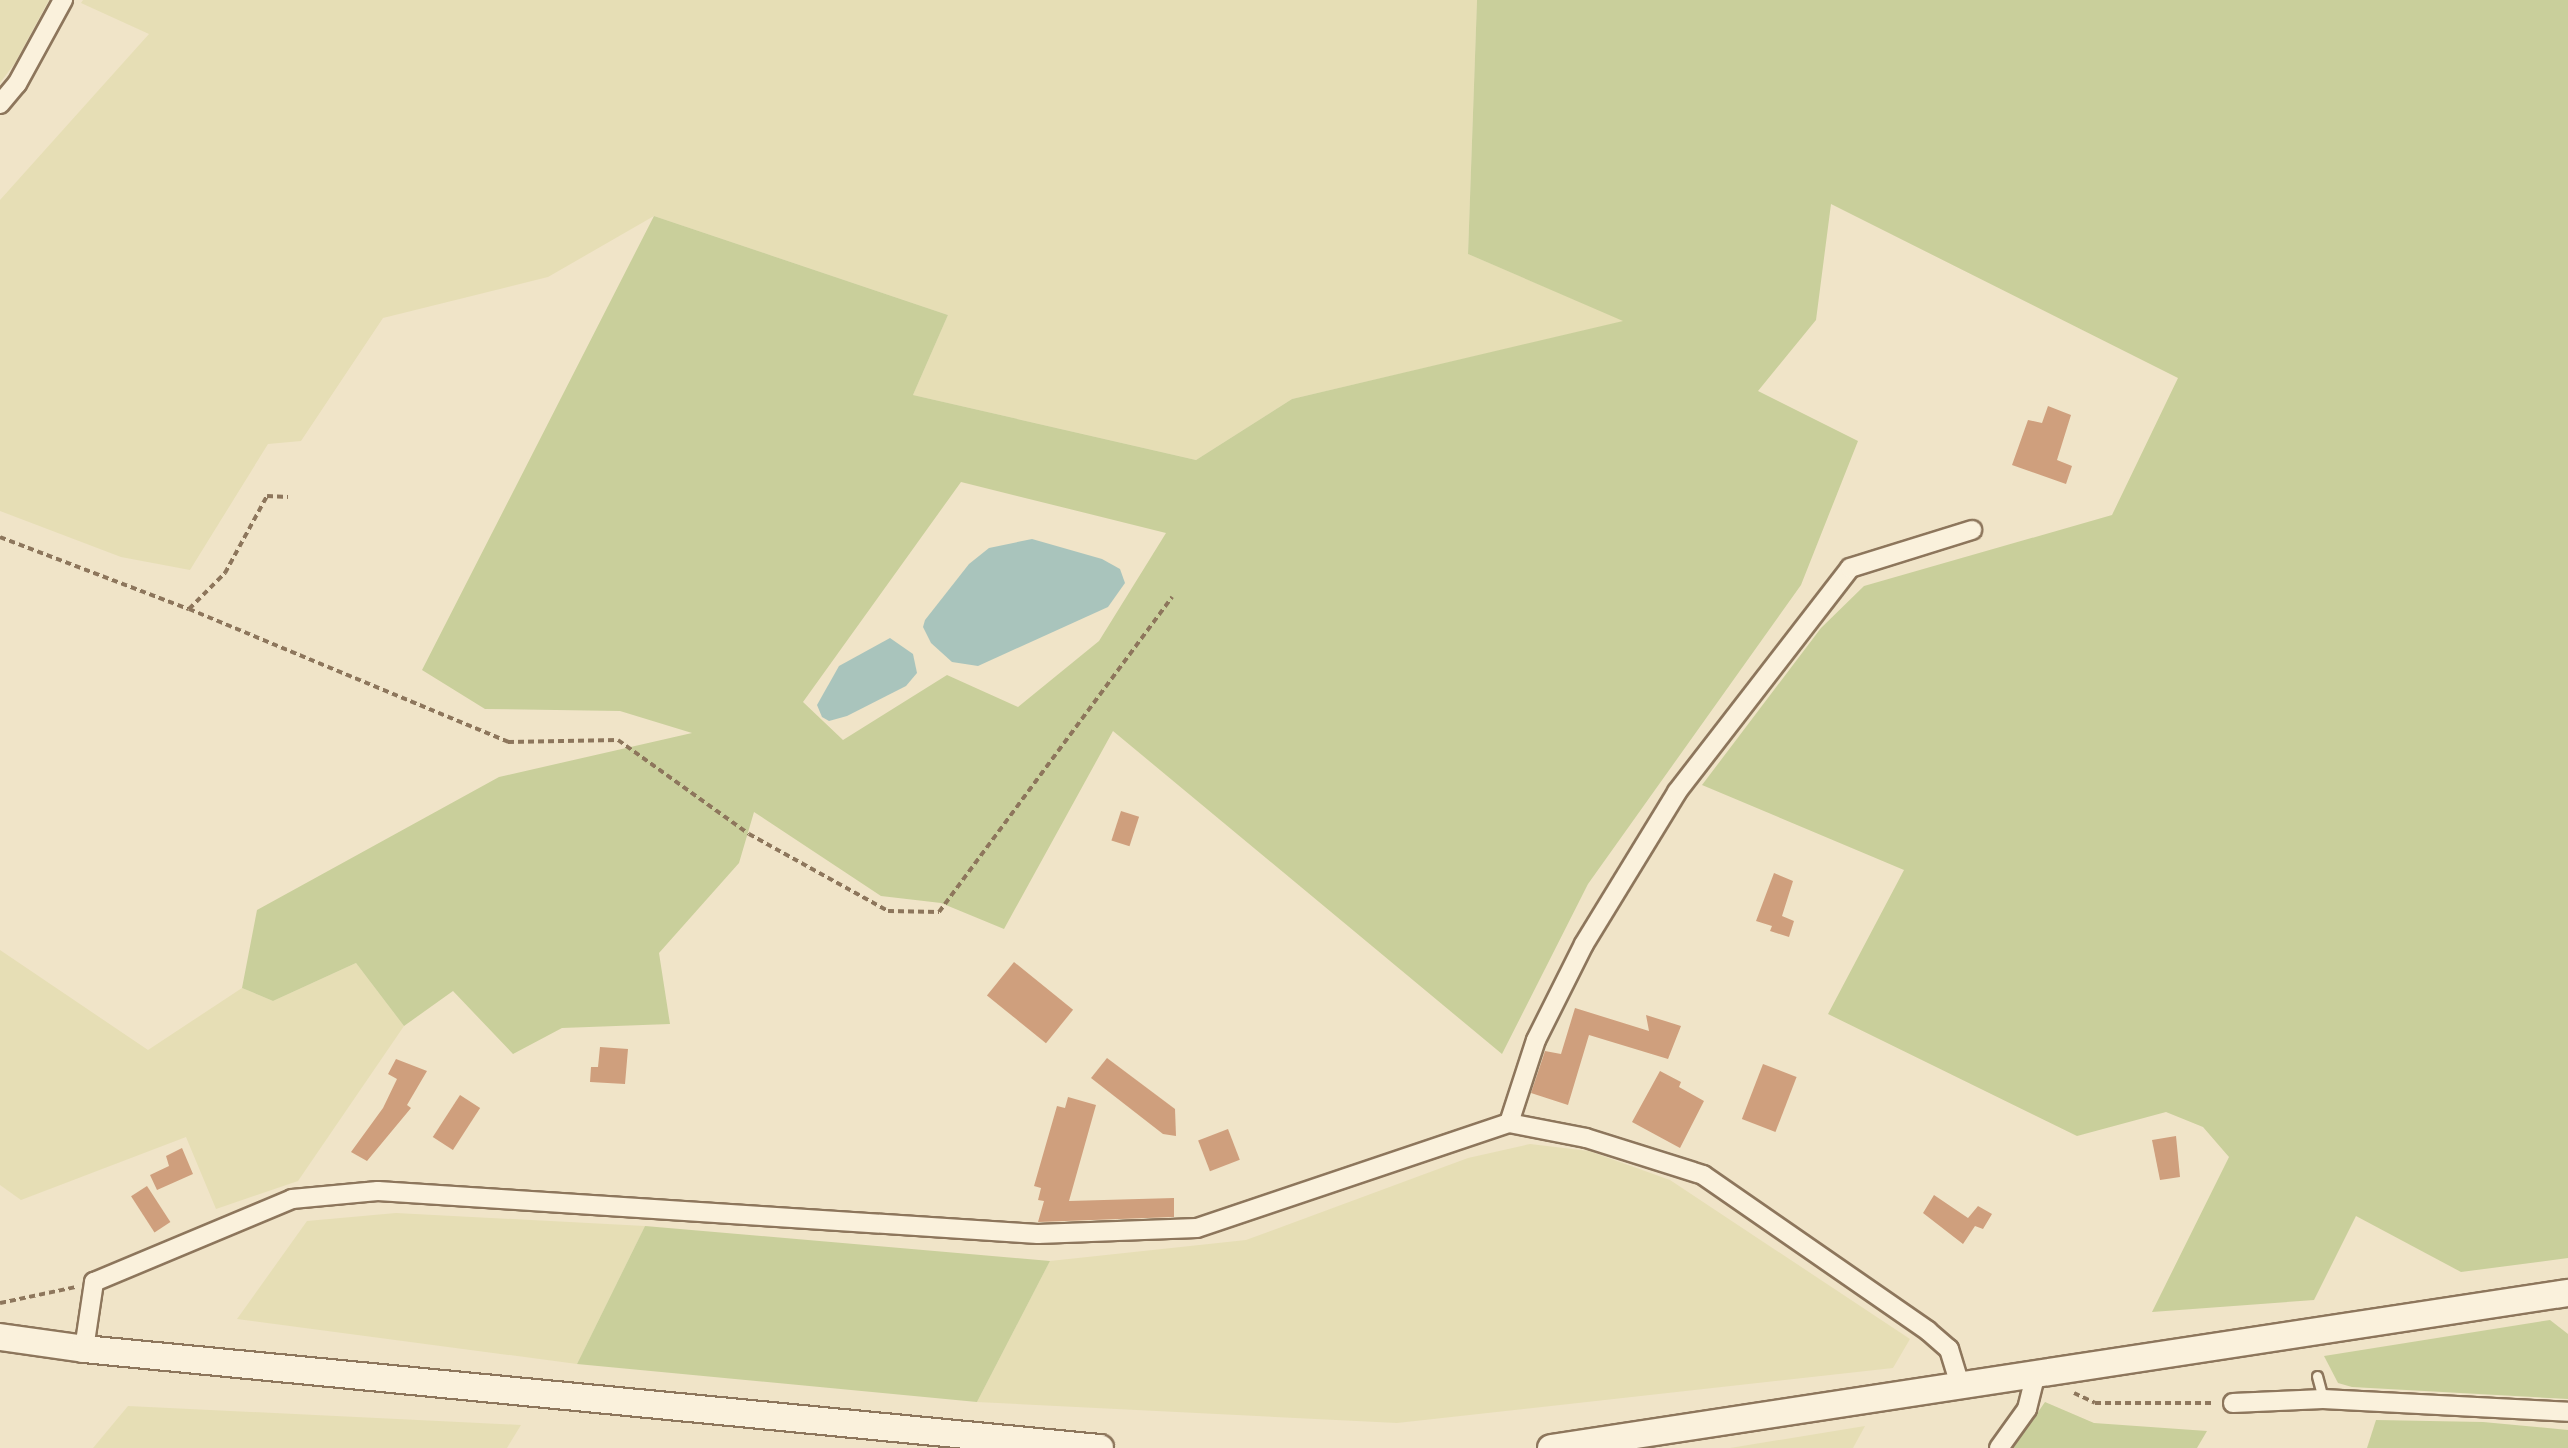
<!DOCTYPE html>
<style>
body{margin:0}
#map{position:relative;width:2568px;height:1448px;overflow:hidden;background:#f0e4c8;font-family:Merriweather,serif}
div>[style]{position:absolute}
.farmland>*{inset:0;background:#e6deb5}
.green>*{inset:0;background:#c9cf9b}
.water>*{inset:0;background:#a9c4bc}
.building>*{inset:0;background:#cf9f7d;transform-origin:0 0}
.path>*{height:4px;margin-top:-2px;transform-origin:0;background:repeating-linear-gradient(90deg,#8d765c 0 6px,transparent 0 10px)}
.roads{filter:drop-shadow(2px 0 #8d765c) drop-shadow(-2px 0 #8d765c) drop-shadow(0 2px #8d765c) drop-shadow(0 -2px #8d765c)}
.service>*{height:9px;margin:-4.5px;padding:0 4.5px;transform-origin:4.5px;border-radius:4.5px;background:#faf1dc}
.minor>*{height:18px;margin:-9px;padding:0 9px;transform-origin:9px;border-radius:9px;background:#faf1dc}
.secondary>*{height:26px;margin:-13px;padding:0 13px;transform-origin:13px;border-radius:13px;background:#faf1dc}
span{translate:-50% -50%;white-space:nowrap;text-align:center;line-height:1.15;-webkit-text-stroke:8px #f7eed8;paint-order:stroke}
</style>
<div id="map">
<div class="farmland">
<i style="clip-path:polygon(0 0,49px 0,15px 63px,0 83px)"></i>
<i style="clip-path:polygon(83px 0,1477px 0,1468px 254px,1625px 321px,1292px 399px,1196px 460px,913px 395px,948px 315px,654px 216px,548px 277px,383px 318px,301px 441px,268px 444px,190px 570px,121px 557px,0 511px,0 200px,149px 34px,81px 3px)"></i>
<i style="clip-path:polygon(0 950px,148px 1050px,242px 988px,273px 1001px,356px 963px,404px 1026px,298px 1181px,216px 1209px,186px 1137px,21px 1200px,0 1185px)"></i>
<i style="clip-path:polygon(1530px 1144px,1589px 1151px,1670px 1180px,1910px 1339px,1893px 1368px,1397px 1423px,977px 1402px,1050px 1261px,1246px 1240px,1468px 1158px)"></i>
<i style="clip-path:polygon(396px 1213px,645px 1226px,577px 1364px,237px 1319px,307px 1221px)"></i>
<i style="clip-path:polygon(128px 1406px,521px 1425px,507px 1448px,93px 1448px)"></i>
<i style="clip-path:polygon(1865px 1426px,1853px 1448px,1730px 1448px)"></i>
</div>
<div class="green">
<i style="clip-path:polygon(evenodd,1477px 0,2568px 0,2568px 1258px,2461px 1272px,2356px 1216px,2314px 1300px,2152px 1312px,2229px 1157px,2203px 1127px,2166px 1112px,2077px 1136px,1828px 1014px,1904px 870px,1702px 785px,1821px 628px,1864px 586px,2112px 515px,2178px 378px,1831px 204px,1816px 320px,1758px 391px,1858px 441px,1801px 585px,1588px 884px,1502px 1054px,1113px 731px,1004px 929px,941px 903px,881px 896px,754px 812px,739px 863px,659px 953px,670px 1024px,562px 1028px,513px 1054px,453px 991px,404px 1026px,356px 963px,273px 1001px,242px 988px,257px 910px,499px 777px,692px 733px,620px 711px,485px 709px,422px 670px,654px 216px,948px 315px,913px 395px,1196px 460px,1292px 399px,1623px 321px,1468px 254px,1477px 0,961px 482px,1166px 533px,1099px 641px,1018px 707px,947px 675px,843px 740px,803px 702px,961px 482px)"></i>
<i style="clip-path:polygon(645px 1226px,1050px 1261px,977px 1402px,577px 1364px)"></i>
<i style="clip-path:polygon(2550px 1320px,2568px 1334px,2568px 1399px,2352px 1387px,2338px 1383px,2324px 1356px)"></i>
<i style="clip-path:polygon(2045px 1402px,2094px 1423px,2207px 1431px,2197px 1448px,2013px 1448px)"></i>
<i style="clip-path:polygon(2376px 1420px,2483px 1422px,2568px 1430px,2568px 1448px,2367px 1448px)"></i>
</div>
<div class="water">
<i style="clip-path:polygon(1032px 539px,1102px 559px,1120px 569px,1125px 583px,1108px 607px,978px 666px,952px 662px,931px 643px,923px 627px,925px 620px,969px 564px,989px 548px)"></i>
<i style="clip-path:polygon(890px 638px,913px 654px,917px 673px,906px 686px,847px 716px,829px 721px,822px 717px,817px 705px,839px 666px)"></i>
</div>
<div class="building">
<i style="clip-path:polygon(2048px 406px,2071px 415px,2057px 460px,2072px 466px,2066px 484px,2012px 465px,2028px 420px,2042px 423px)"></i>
<i style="left:1121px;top:811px;width:19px;height:31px;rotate:18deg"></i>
<i style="clip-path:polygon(1774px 873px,1793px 881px,1782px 916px,1794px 921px,1789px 937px,1770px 931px,1772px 926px,1756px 921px)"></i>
<i style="left:1014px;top:962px;width:76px;height:43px;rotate:39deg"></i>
<i style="clip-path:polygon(1575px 1008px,1649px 1031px,1646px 1015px,1681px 1026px,1668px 1059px,1589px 1035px,1568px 1105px,1531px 1093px,1545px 1051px,1561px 1054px)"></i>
<i style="clip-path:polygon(600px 1047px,628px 1049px,625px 1084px,590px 1082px,591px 1067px,598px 1067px)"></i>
<i style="clip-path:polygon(1107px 1058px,1175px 1109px,1176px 1136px,1163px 1134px,1091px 1078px)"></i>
<i style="clip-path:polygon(396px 1059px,427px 1071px,407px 1105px,411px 1108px,367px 1161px,351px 1152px,383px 1108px,397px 1079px,388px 1074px)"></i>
<i style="left:1763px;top:1064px;width:36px;height:59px;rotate:21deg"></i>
<i style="clip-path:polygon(1660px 1071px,1681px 1082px,1679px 1087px,1704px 1101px,1680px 1148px,1632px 1122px)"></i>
<i style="left:460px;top:1095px;width:24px;height:50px;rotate:33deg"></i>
<i style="clip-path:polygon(1068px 1097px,1096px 1105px,1069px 1201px,1174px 1198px,1174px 1217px,1038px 1222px,1044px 1201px,1038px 1200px,1041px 1188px,1034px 1186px,1057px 1106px,1065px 1108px)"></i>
<i style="left:1228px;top:1129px;width:33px;height:32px;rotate:69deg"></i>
<i style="clip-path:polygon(2176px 1136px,2180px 1177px,2160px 1180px,2152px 1140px)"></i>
<i style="clip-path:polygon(182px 1148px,193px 1174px,157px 1190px,150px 1175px,169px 1166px,166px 1156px)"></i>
<i style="left:147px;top:1186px;width:43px;height:19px;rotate:57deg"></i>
<i style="clip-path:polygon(1934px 1195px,1968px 1218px,1978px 1206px,1992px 1214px,1983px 1229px,1975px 1226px,1963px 1244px,1923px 1213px)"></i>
</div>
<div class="path">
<i style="left:0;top:537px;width:202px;rotate:20.9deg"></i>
<i style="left:189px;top:609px;width:346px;rotate:22.6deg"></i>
<i style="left:508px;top:742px;width:110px;rotate:-1deg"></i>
<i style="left:618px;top:740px;width:161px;rotate:35.7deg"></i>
<i style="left:749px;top:834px;width:159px;rotate:29deg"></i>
<i style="left:888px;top:911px;width:51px;rotate:1.1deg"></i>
<i style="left:939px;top:912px;width:392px;rotate:-53.5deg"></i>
<i style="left:189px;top:609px;width:51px;rotate:-45deg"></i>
<i style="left:225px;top:573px;width:88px;rotate:-61.4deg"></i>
<i style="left:267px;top:496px;width:21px;rotate:3deg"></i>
<i style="left:0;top:1303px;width:78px;rotate:-11.9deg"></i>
<i style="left:2074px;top:1393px;width:23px;rotate:25deg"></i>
<i style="left:2095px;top:1403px;width:119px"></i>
</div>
<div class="roads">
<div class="service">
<i style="left:2317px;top:1376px;width:24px;rotate:75deg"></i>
</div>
<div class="minor">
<i style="left:0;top:104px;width:26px;rotate:-50deg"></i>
<i style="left:17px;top:84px;width:96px;rotate:-61.3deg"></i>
<i style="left:1509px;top:1123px;width:87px;rotate:-72deg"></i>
<i style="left:1536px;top:1040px;width:107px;rotate:-63.4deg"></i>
<i style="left:1584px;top:944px;width:178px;rotate:-58.5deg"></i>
<i style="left:1677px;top:792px;width:283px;rotate:-52.3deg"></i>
<i style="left:1850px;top:568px;width:128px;rotate:-17.3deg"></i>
<i style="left:84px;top:1349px;width:68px;rotate:-81.5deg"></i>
<i style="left:94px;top:1282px;width:215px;rotate:-22.7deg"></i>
<i style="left:292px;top:1199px;width:86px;rotate:-5.3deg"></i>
<i style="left:378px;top:1191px;width:661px;rotate:3.73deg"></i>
<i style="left:1038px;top:1234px;width:159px;rotate:-2.2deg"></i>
<i style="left:1197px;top:1228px;width:329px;rotate:-18.6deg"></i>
<i style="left:1509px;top:1123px;width:78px;rotate:11deg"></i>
<i style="left:1586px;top:1138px;width:123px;rotate:17.5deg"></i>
<i style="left:1703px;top:1175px;width:274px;rotate:34.7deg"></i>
<i style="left:1928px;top:1331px;width:28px;rotate:41deg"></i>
<i style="left:1949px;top:1349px;width:37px;rotate:73deg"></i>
<i style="left:2233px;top:1403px;width:90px;rotate:-2.5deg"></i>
<i style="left:2323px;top:1399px;width:245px;rotate:3deg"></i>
<i style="left:1999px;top:1448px;width:48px;rotate:-54.3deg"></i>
<i style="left:2027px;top:1409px;width:37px;rotate:-76deg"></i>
</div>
<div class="secondary">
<i style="left:0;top:1337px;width:85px;rotate:8.1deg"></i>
<i style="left:84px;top:1349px;width:1021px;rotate:5.57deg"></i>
<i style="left:1551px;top:1448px;width:1029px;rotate:-8.67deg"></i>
</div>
</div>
</div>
